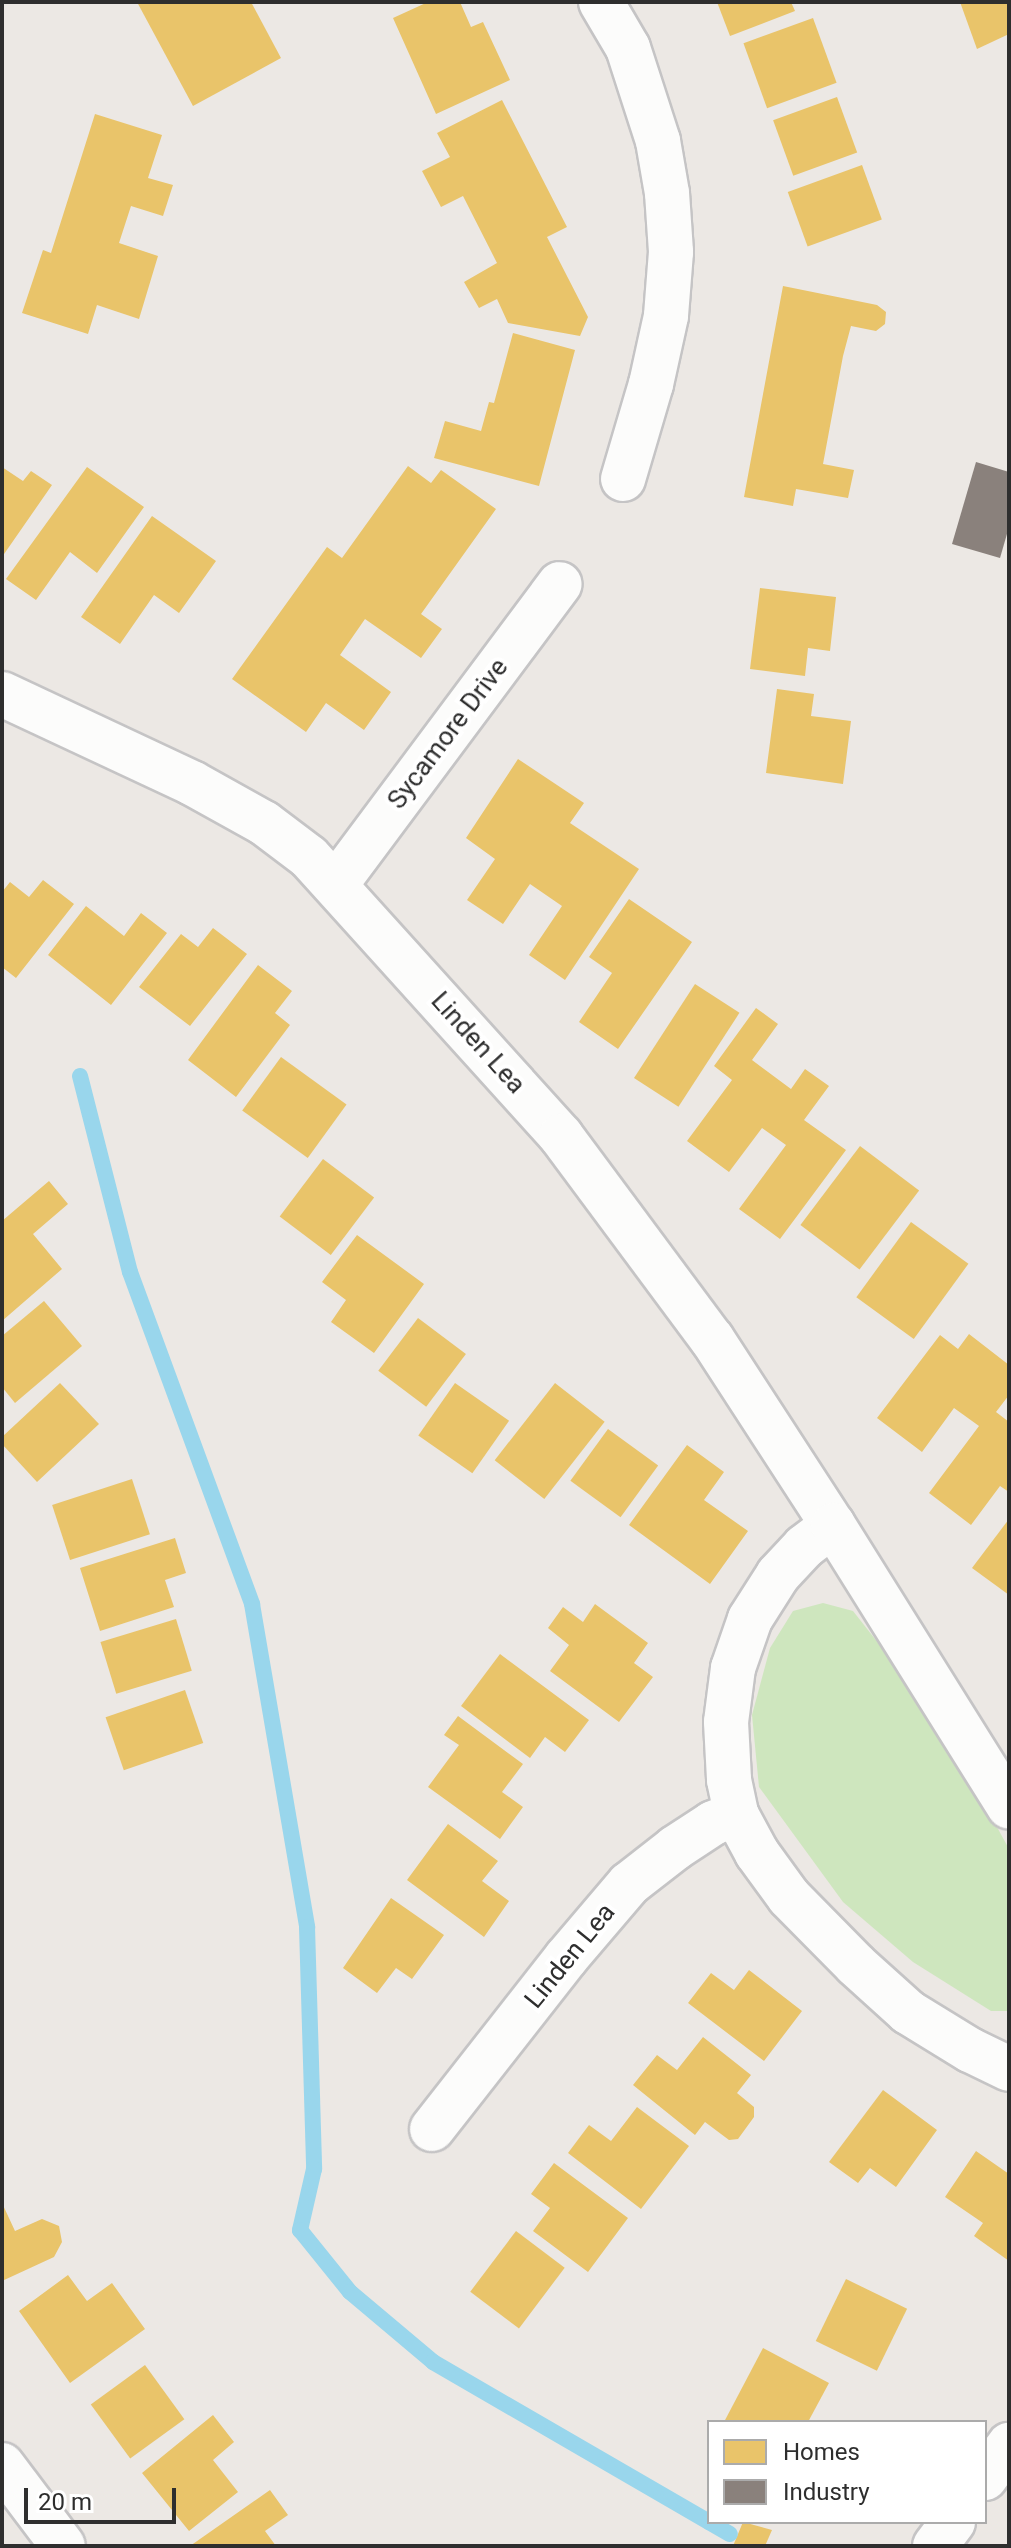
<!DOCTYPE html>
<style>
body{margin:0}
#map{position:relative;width:1011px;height:2548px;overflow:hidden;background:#ece8e4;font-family:Roboto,sans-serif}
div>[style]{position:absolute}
.green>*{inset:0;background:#cee6be}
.homes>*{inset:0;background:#e9c46a;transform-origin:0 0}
.industry>*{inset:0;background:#8a817c}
.stream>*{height:16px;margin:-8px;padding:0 8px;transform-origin:8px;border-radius:8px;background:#99d6ec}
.roads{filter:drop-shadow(2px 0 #c5c4c5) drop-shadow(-2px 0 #c5c4c5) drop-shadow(0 2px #c5c4c5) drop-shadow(0 -2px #c5c4c5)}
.minor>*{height:44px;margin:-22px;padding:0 22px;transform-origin:22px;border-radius:22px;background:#fcfcfb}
span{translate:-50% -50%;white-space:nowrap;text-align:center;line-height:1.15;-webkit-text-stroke:8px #fff;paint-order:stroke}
.street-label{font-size:26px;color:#2e2e2e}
.frame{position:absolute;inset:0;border:4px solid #2e2e2e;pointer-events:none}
.legend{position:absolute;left:707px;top:2420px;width:280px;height:104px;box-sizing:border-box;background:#fff;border:2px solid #ababab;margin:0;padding:10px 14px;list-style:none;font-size:24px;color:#2e2e2e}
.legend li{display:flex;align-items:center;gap:16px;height:40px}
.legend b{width:40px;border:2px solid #ababab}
.scale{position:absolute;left:24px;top:2488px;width:152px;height:36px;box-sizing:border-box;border:4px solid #2e2e2e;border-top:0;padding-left:10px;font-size:24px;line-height:28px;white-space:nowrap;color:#2e2e2e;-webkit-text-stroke:6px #fff;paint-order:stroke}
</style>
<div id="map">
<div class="green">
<i style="clip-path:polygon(823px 1603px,853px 1611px,938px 1719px,1009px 1849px,1009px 2011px,991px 2011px,913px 1962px,843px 1902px,759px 1787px,752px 1715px,770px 1648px,793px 1611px)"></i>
</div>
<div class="homes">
<i style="clip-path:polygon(137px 2px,251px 2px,281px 58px,193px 106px)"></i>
<i style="clip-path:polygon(428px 2px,460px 2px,471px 27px,483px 22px,510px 80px,436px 114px,393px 18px)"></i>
<i style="clip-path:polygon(717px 2px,791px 2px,795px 11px,730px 36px)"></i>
<i style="clip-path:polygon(960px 2px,1009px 2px,1009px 34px,977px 49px)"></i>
<i style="left:813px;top:18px;width:69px;height:74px;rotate:70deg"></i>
<i style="left:837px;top:97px;width:59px;height:68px;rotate:70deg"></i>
<i style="clip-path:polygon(502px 100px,567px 227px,547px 237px,588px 317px,580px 336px,508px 323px,497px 299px,479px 308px,464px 282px,497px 263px,463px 196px,441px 207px,422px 171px,450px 157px,437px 133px)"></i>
<i style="clip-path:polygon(95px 114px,162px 135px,148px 178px,173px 185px,163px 216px,131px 206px,119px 243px,158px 256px,139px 319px,97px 305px,88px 334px,22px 313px,43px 250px,51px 253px)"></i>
<i style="left:862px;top:165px;width:58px;height:79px;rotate:70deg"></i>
<i style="clip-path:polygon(783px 286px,877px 305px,886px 312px,885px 324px,876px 331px,851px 326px,843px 356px,823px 464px,854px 470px,848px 498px,796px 489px,793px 506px,744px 497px)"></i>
<i style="clip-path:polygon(513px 333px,575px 350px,539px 486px,434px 458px,445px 421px,481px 431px,489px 402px,494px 403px)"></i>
<i style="clip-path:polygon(408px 466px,431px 483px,441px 470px,496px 509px,421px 614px,442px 629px,421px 658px,365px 619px,340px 655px,391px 692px,364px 730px,326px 703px,306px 732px,232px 679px,327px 547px,342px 558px)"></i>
<i style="clip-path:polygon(2px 467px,23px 481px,31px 471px,52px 485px,2px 557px)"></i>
<i style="clip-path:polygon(87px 467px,144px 507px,97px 573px,70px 552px,36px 600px,6px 579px)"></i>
<i style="clip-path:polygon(152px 516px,216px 561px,179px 613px,154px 595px,120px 644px,81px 617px)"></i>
<i style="clip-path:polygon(760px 588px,836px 597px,830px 651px,808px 648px,805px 676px,750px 669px)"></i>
<i style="clip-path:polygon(777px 689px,814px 694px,811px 716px,851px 721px,843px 784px,766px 773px)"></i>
<i style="clip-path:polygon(518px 759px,584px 803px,570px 823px,639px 869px,565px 980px,529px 955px,562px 906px,530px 884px,503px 924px,467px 900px,495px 859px,466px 838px)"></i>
<i style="clip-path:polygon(43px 880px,74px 904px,16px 978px,2px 967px,2px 892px,10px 882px,29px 897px)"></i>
<i style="clip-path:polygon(629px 899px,692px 942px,618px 1049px,579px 1022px,612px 973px,589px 957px)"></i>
<i style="clip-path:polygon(86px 906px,124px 936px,141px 913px,167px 933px,111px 1005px,48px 955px)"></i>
<i style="clip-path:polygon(213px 928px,247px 954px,190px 1026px,139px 987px,181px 934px,198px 947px)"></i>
<i style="clip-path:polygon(258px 965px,292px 991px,275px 1013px,290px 1025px,236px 1097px,188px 1060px)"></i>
<i style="left:695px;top:984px;width:53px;height:112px;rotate:33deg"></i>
<i style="clip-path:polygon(756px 1008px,778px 1024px,752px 1060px,791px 1089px,805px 1069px,829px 1086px,804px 1120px,846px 1150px,780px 1239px,739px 1209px,786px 1145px,762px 1128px,729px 1172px,687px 1141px,732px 1080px,714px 1066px)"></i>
<i style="left:281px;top:1057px;width:81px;height:66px;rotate:36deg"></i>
<i style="left:860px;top:1146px;width:74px;height:99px;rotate:37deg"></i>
<i style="left:323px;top:1159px;width:64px;height:72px;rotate:37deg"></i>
<i style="clip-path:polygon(49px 1181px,68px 1204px,33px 1234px,62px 1269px,2px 1321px,2px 1221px)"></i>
<i style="left:911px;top:1222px;width:71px;height:93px;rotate:36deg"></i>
<i style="clip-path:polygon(357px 1235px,424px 1284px,374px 1353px,331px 1322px,346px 1300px,322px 1282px)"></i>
<i style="clip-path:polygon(44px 1301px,82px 1346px,15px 1403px,2px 1387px,2px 1336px)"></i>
<i style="left:418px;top:1318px;width:60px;height:66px;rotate:37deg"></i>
<i style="clip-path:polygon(969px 1334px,1009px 1365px,1009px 1395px,996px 1412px,1009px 1422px,1009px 1492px,1000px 1486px,971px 1525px,929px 1493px,979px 1426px,954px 1408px,922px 1452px,877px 1418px,940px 1335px,958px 1349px)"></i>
<i style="clip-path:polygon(60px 1383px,99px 1424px,37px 1482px,2px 1444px,2px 1437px)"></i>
<i style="left:455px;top:1383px;width:66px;height:64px;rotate:35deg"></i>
<i style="left:555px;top:1383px;width:63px;height:98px;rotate:38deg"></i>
<i style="left:608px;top:1429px;width:62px;height:64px;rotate:36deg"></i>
<i style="clip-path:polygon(687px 1445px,724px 1472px,704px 1500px,748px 1531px,710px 1584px,629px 1525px)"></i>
<i style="left:132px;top:1479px;width:58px;height:84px;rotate:72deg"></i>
<i style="clip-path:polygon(1009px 1519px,1009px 1595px,972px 1568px)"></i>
<i style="clip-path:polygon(175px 1538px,186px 1573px,165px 1580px,174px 1607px,100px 1631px,80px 1568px)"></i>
<i style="clip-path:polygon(595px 1604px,648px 1643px,634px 1663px,653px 1677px,619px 1722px,550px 1671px,569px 1645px,548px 1628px,563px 1607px,583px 1622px)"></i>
<i style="left:176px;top:1619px;width:54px;height:79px;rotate:73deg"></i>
<i style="clip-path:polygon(500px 1654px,589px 1720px,565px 1752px,545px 1737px,530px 1758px,461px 1706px)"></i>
<i style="left:185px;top:1690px;width:56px;height:84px;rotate:71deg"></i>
<i style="clip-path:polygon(458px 1716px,523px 1764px,502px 1792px,523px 1807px,500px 1839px,428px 1787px,459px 1745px,444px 1735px)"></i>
<i style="clip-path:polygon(448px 1824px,498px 1861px,482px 1881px,509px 1901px,484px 1937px,407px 1880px)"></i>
<i style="clip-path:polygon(391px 1898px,444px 1935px,412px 1979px,396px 1968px,377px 1993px,343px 1968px)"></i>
<i style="clip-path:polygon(749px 1970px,802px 2011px,764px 2061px,688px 2003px,711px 1973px,734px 1990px)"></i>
<i style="clip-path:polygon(703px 2037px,751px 2075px,737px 2093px,754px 2107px,754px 2117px,738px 2139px,729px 2140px,705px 2122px,695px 2135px,633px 2085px,657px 2055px,677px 2070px)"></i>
<i style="clip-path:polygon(883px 2090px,937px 2130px,896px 2187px,870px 2168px,858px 2183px,829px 2162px)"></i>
<i style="clip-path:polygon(637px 2107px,689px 2146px,641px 2209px,568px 2153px,589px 2125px,611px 2141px)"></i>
<i style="clip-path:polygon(976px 2151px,1009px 2174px,1009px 2261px,974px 2236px,983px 2223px,945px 2197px)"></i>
<i style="clip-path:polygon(554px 2163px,628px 2218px,588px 2272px,533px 2231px,550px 2208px,531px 2194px)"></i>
<i style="clip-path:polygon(2px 2203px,15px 2231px,42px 2219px,59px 2226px,62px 2242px,54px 2257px,2px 2281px)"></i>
<i style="left:516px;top:2231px;width:61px;height:76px;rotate:37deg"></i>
<i style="clip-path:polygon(68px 2275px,87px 2301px,112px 2283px,145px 2329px,70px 2383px,19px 2311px)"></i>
<i style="left:846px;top:2279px;width:68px;height:69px;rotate:26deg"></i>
<i style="clip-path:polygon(763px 2348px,829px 2383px,808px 2422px,724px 2422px)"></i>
<i style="left:145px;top:2365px;width:67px;height:67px;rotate:54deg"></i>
<i style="clip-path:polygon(213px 2415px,234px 2442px,213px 2460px,238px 2492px,189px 2531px,142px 2473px)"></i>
<i style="clip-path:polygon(270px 2490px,288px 2515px,265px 2531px,276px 2546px,190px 2546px)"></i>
<i style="clip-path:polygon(743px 2522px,772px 2530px,765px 2546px,733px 2546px)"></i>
</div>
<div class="industry">
<i style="clip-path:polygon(976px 462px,1009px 472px,1009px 527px,1000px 558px,952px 544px)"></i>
</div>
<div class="stream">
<i style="left:80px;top:1076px;width:202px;rotate:75.7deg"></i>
<i style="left:130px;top:1272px;width:354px;rotate:69.8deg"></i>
<i style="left:252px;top:1604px;width:328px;rotate:80.3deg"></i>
<i style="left:307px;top:1927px;width:242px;rotate:88.3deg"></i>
<i style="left:314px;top:2169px;width:63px;rotate:102.9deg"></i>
<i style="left:300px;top:2230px;width:80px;rotate:51.1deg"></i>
<i style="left:350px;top:2292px;width:109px;rotate:40.1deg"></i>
<i style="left:433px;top:2362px;width:319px;rotate:30.1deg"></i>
<i style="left:709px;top:2522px;width:24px;rotate:30deg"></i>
</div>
<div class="roads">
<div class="minor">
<i style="left:601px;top:2px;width:53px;rotate:59.6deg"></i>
<i style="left:628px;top:48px;width:98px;rotate:72.1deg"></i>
<i style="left:658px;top:141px;width:53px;rotate:80.2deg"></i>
<i style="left:667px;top:193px;width:59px;rotate:86.1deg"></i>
<i style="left:671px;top:252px;width:64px;rotate:94.5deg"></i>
<i style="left:666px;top:316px;width:70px;rotate:102.4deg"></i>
<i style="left:651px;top:384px;width:99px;rotate:106.4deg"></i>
<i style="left:2px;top:694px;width:210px;rotate:25.1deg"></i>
<i style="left:192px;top:783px;width:82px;rotate:29.1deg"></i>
<i style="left:264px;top:823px;width:56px;rotate:37.1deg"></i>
<i style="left:309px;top:857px;width:376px;rotate:47.9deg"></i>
<i style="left:561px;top:1136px;width:253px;rotate:53.4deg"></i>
<i style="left:712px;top:1339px;width:222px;rotate:57deg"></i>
<i style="left:833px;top:1525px;width:36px;rotate:143deg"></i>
<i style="left:804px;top:1547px;width:38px;rotate:133deg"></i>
<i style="left:778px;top:1575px;width:52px;rotate:122.5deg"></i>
<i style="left:750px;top:1619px;width:52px;rotate:109.1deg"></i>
<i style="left:733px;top:1668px;width:54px;rotate:97.4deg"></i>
<i style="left:726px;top:1722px;width:58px;rotate:87deg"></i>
<i style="left:729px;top:1780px;width:35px;rotate:78deg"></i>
<i style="left:736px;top:1814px;width:44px;rotate:61.7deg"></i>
<i style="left:757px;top:1853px;width:54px;rotate:54deg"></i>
<i style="left:789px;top:1897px;width:95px;rotate:45.4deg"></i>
<i style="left:856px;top:1965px;width:70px;rotate:42.1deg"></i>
<i style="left:908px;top:2012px;width:73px;rotate:31.5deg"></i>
<i style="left:970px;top:2050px;width:43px;rotate:26deg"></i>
<i style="left:336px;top:884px;width:374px;rotate:-53.3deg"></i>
<i style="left:833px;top:1525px;width:332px;rotate:58deg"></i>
<i style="left:432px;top:2129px;width:217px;rotate:-51.9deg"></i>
<i style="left:566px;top:1958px;width:97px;rotate:-49.6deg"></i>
<i style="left:629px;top:1884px;width:58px;rotate:-38deg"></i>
<i style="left:675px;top:1848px;width:45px;rotate:-33.3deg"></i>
<i style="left:713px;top:1823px;width:25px;rotate:-21deg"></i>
<i style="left:2px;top:2465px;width:101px;rotate:53deg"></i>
<i style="left:985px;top:2478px;width:41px;rotate:-54deg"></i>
<i style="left:935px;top:2546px;width:30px;rotate:-53deg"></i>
</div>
</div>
<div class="street-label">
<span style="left:448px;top:734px;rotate:-53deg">Sycamore Drive</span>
<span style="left:478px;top:1043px;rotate:48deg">Linden Lea</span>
<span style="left:570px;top:1956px;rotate:-51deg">Linden Lea</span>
</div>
<div class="frame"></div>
<ul class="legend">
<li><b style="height:22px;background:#e9c46a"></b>Homes</li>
<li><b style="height:22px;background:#8a817c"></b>Industry</li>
</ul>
<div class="scale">20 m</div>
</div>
